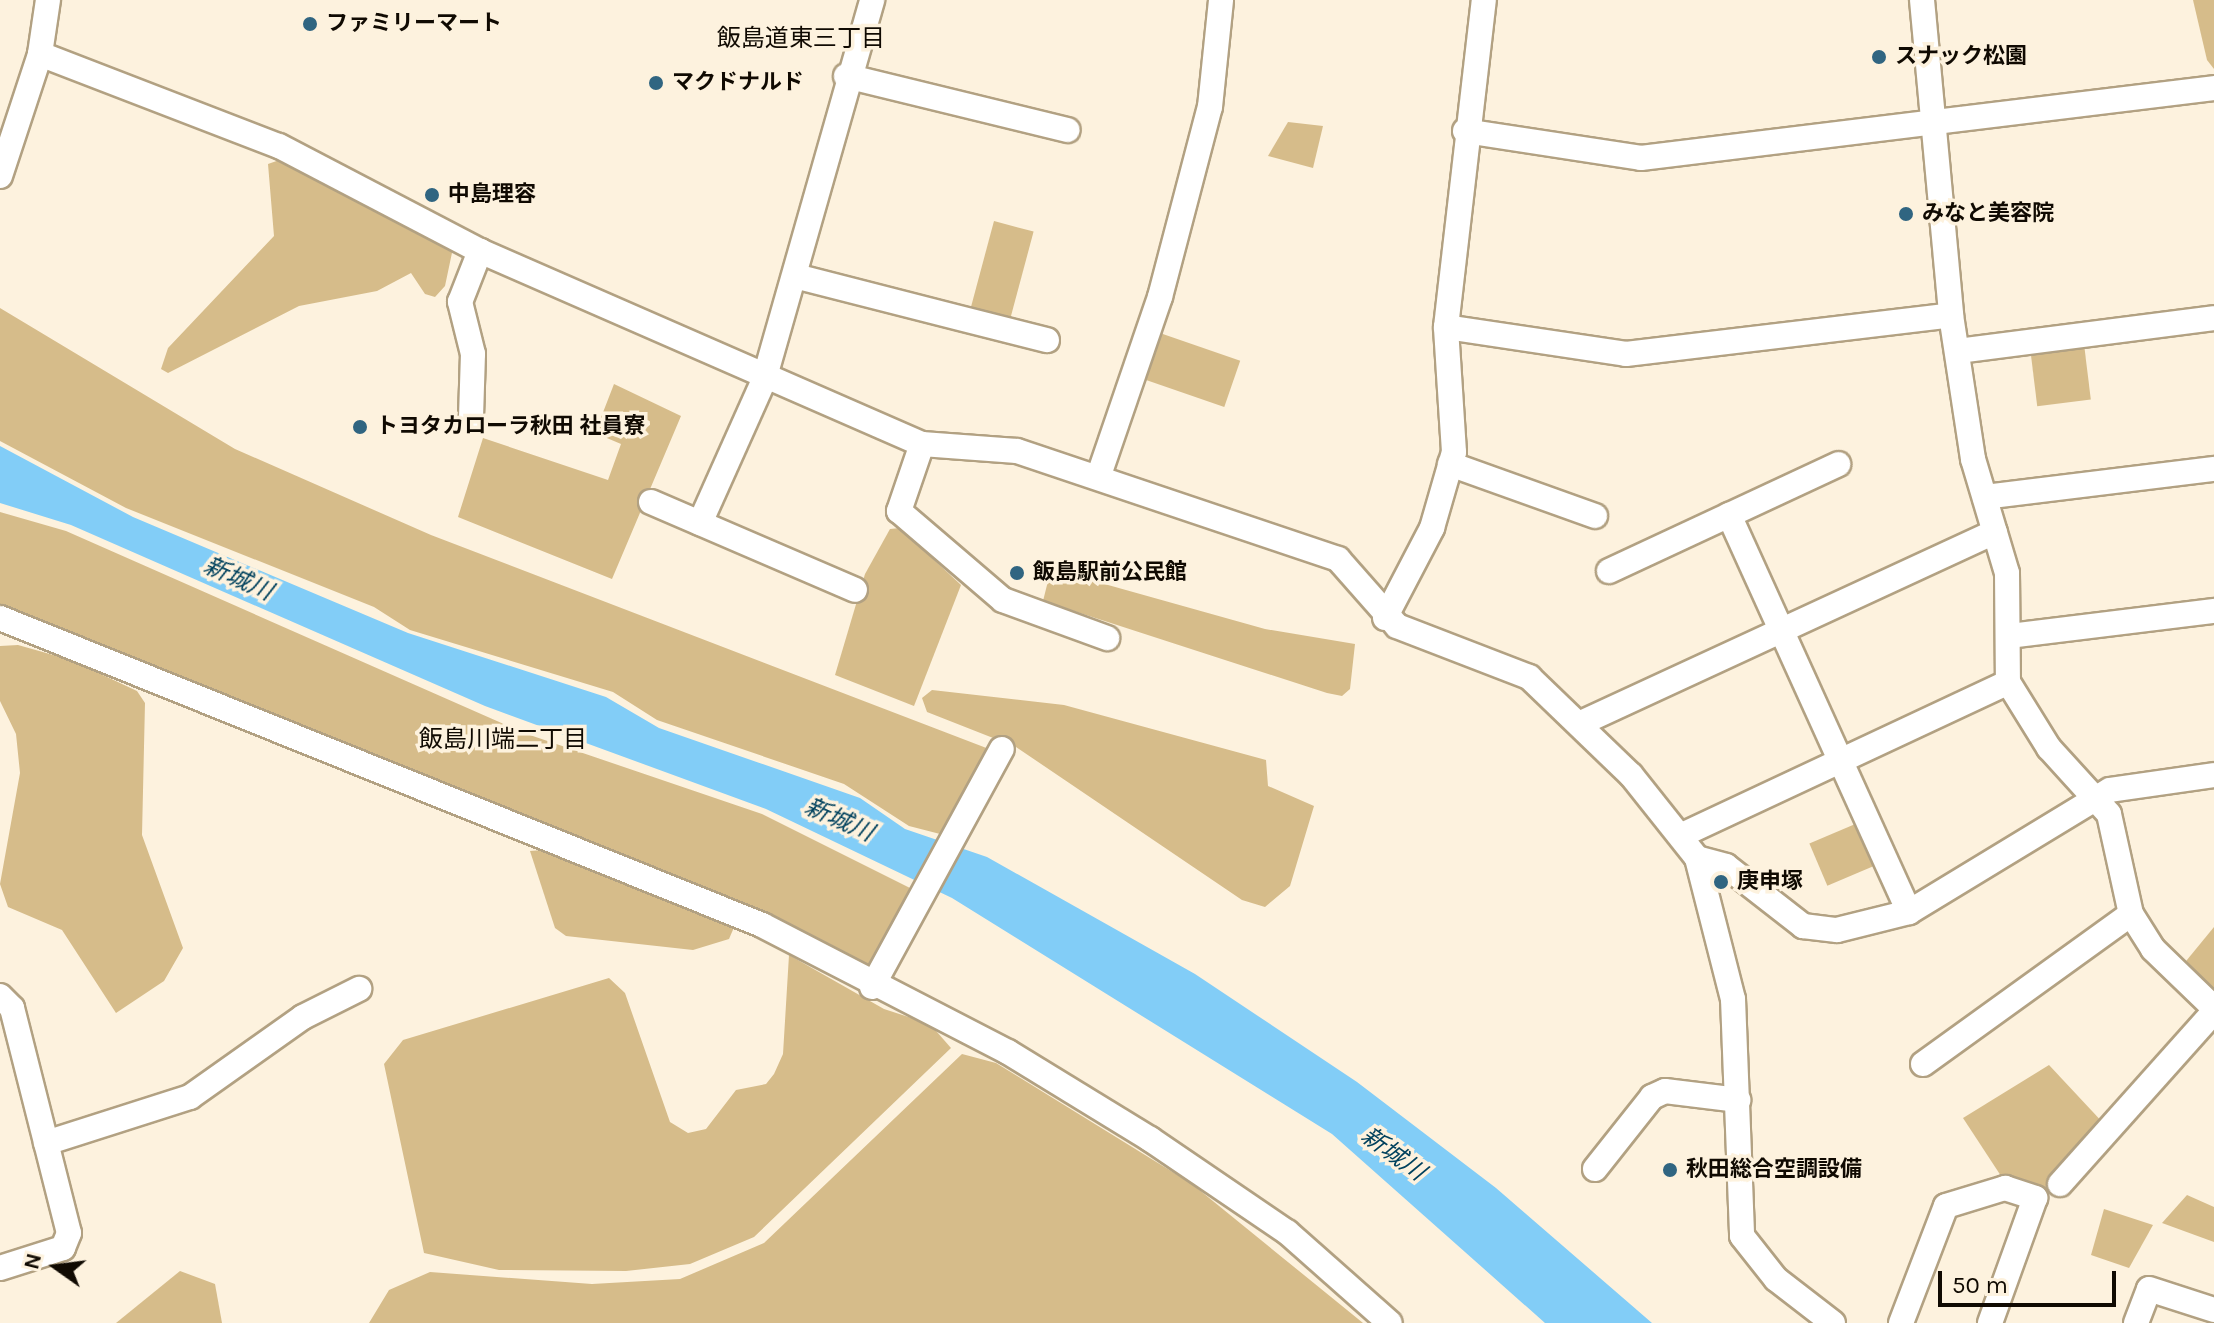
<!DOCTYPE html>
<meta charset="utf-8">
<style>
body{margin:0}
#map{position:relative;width:2214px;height:1323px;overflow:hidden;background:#fdf2de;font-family:Karla,"Noto Sans JP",sans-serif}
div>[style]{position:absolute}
.green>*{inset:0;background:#d6bc8a;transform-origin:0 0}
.water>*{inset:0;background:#82cdf7}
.roads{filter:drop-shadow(2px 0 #b2a182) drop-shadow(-2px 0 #b2a182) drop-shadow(0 2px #b2a182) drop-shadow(0 -2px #b2a182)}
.street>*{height:24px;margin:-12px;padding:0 12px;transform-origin:12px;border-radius:12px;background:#fff}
.dots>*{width:22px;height:22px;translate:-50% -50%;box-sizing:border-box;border:4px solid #fdf2de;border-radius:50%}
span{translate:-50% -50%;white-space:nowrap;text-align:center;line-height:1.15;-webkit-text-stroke:7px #fdf2de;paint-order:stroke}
.poi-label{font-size:22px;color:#100a02;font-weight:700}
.left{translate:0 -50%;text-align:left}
.neighbourhood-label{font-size:24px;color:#100a02}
.water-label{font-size:24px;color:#00415d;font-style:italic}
.north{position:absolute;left:16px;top:1227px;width:80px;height:80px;-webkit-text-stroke:6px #fdf2de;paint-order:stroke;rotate:284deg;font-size:22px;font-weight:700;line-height:32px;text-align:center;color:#100a02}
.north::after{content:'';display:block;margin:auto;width:28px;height:36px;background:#100a02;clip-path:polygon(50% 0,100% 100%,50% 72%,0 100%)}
.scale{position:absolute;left:1938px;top:1271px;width:178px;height:36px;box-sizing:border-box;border:4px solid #100a02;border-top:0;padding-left:10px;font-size:24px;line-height:28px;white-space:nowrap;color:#100a02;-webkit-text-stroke:6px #fdf2de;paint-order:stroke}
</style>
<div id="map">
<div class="green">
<i style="clip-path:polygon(2193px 0,2214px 0,2214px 69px,2207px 60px)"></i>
<i style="clip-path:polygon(1288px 122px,1323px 126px,1313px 168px,1268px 156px)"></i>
<i style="clip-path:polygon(288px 157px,453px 248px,445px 286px,435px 297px,425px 294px,411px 273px,377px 291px,299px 306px,168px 373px,161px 369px,168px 348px,274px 236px,268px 164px)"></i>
<i style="left:994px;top:221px;width:41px;height:91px;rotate:15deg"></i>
<i style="clip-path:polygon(0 308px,235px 449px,431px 535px,989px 749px,944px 835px,909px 826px,844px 784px,657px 720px,613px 692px,410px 630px,374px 607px,126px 508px,0 441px)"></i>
<i style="left:1157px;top:332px;width:88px;height:49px;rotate:19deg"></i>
<i style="left:2084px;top:344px;width:56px;height:54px;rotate:83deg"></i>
<i style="clip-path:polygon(614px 384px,681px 416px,612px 579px,458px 517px,483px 438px,608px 480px,621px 444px,595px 433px)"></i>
<i style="clip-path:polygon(0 512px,66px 531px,524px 733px,762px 814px,916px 891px,868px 976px,0 605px)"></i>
<i style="clip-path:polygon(900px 528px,961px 585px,914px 706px,835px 675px,865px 574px,890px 529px)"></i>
<i style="clip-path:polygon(1051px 569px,1265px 629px,1355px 644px,1350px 689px,1342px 696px,1327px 693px,1043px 601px)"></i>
<i style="clip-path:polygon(18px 645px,71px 660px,137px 691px,145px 703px,142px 835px,183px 948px,164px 981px,116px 1013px,62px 930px,8px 907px,0 884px,20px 773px,16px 734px,0 701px,0 646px)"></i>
<i style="clip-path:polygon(932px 690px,1064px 705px,1266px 760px,1268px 786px,1314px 806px,1290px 886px,1265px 907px,1242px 900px,1016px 747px,927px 712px,922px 698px)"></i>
<i style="left:1860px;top:822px;width:46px;height:55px;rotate:67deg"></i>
<i style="clip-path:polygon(543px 850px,667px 896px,735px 925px,729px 939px,693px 950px,566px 936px,555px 928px,530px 851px)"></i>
<i style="clip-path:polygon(2214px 927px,2214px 997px,2182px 966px)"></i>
<i style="clip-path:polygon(789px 955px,884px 1009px,930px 1024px,951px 1048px,754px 1237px,690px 1264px,626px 1271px,499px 1270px,424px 1253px,384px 1064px,403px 1040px,609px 978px,625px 993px,670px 1122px,688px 1133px,706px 1129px,736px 1090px,766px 1084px,774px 1074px,783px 1054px)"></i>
<i style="clip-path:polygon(962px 1054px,996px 1063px,1192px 1184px,1363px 1323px,369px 1323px,389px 1290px,430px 1272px,592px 1284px,680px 1279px,764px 1243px)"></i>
<i style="clip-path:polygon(2049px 1065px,2106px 1126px,2048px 1189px,2001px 1176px,1963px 1118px)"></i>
<i style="clip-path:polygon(2187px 1195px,2214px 1207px,2214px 1242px,2162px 1223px)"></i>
<i style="clip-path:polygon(2104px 1209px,2153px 1225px,2129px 1268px,2091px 1255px)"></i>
<i style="clip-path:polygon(180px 1271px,215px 1284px,222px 1323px,116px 1323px)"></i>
</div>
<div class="water">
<i style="clip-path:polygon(0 446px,133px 517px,408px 633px,606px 697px,659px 728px,860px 798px,905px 829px,987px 857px,1195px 974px,1357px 1082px,1496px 1188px,1652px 1323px,1545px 1323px,1332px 1134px,952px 898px,766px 809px,485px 706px,71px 525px,0 503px)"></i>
</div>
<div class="roads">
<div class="street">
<i style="left:1922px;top:0;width:316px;rotate:84.7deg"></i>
<i style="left:1951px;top:315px;width:146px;rotate:81.3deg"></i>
<i style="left:1973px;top:459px;width:119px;rotate:73.4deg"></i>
<i style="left:2007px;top:573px;width:109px;rotate:89.5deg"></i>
<i style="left:2008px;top:682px;width:78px;rotate:58.2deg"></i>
<i style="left:2049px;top:748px;width:89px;rotate:47.7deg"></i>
<i style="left:2109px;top:814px;width:102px;rotate:77.6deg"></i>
<i style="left:2131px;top:914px;width:41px;rotate:57.8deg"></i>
<i style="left:2153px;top:949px;width:85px;rotate:44deg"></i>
<i style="left:40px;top:54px;width:256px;rotate:21.1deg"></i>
<i style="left:279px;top:146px;width:227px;rotate:27.6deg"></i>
<i style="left:480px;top:251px;width:482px;rotate:23.6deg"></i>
<i style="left:922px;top:444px;width:95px;rotate:4.2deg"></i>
<i style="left:1017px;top:451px;width:339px;rotate:18.6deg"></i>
<i style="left:1338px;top:559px;width:89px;rotate:48.6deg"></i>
<i style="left:1397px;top:626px;width:142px;rotate:21.1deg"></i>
<i style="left:1529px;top:677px;width:141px;rotate:43.9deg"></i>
<i style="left:1631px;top:775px;width:106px;rotate:51.5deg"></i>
<i style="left:1697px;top:858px;width:146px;rotate:75.7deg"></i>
<i style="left:1733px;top:999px;width:237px;rotate:87.8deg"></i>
<i style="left:1742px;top:1236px;width:55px;rotate:51.7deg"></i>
<i style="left:1776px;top:1279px;width:72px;rotate:37.7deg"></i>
<i style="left:846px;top:76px;width:228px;rotate:13.7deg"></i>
<i style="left:1465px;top:131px;width:178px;rotate:8.7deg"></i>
<i style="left:1641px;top:158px;width:577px;rotate:-6.96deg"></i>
<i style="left:0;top:176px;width:128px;rotate:-71.8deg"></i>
<i style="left:40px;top:54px;width:55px;rotate:-81.6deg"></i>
<i style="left:795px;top:276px;width:260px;rotate:14.3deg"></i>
<i style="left:1446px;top:327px;width:182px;rotate:8.5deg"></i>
<i style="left:1626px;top:354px;width:327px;rotate:-6.8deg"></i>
<i style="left:1958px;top:351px;width:258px;rotate:-7.3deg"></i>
<i style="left:471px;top:417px;width:63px;rotate:-88.2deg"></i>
<i style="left:473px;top:354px;width:54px;rotate:-104deg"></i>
<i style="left:460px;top:302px;width:55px;rotate:-68.6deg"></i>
<i style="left:922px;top:444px;width:71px;rotate:108.9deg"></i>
<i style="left:899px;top:511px;width:137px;rotate:40.6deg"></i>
<i style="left:1003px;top:600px;width:111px;rotate:20.1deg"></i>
<i style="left:1450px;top:464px;width:154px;rotate:19.7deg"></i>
<i style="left:1099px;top:475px;width:188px;rotate:-71.1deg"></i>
<i style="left:1160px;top:297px;width:196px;rotate:-75.3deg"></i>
<i style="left:1210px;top:107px;width:108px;rotate:-84.1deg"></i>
<i style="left:1985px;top:497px;width:231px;rotate:-7deg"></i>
<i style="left:651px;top:502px;width:222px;rotate:23.3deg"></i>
<i style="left:1729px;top:515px;width:436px;rotate:65.6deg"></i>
<i style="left:700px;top:523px;width:157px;rotate:-65.9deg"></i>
<i style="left:764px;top:380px;width:395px;rotate:-74.1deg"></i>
<i style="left:1609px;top:571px;width:253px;rotate:-25deg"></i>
<i style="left:0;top:618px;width:822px;rotate:21.94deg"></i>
<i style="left:762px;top:925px;width:277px;rotate:27.3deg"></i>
<i style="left:1008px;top:1052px;width:167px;rotate:31.5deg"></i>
<i style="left:1150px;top:1139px;width:166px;rotate:34.2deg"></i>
<i style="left:1287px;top:1232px;width:137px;rotate:41.5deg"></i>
<i style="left:1385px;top:618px;width:102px;rotate:-62.4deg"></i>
<i style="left:1432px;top:528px;width:79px;rotate:-73.9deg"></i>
<i style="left:1454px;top:452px;width:125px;rotate:-93.7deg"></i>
<i style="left:1446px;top:327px;width:329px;rotate:-83.4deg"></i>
<i style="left:2010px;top:636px;width:206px;rotate:-7deg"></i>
<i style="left:1579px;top:724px;width:458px;rotate:-24.8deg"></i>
<i style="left:1682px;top:835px;width:360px;rotate:-25.1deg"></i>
<i style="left:1697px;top:858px;width:30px;rotate:15deg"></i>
<i style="left:1726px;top:866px;width:98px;rotate:37.9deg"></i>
<i style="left:1803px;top:926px;width:34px;rotate:7deg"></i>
<i style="left:1837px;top:930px;width:74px;rotate:-14deg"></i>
<i style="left:1909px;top:912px;width:235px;rotate:-31.3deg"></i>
<i style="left:2110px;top:790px;width:105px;rotate:-8.2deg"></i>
<i style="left:872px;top:987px;width:271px;rotate:-61.4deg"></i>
<i style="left:0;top:996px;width:17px;rotate:45deg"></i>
<i style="left:12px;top:1008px;width:232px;rotate:75.8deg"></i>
<i style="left:69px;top:1233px;width:16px;rotate:112deg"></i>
<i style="left:63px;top:1248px;width:66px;rotate:162.4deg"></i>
<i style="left:1923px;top:1064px;width:256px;rotate:-35.8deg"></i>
<i style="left:46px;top:1143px;width:151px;rotate:-17.7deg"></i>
<i style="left:190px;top:1097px;width:138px;rotate:-35.3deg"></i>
<i style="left:303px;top:1017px;width:63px;rotate:-26.6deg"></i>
<i style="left:1595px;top:1169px;width:92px;rotate:-51.6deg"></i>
<i style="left:1652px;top:1097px;width:14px;rotate:-25deg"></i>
<i style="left:1665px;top:1091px;width:74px;rotate:7deg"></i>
<i style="left:2060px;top:1184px;width:231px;rotate:-48.2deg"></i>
<i style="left:1901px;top:1323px;width:125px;rotate:-69deg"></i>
<i style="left:1946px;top:1206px;width:62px;rotate:-17deg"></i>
<i style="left:2005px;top:1188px;width:32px;rotate:18deg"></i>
<i style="left:2035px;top:1198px;width:133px;rotate:109.8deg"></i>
<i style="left:2136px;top:1323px;width:36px;rotate:-69deg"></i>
<i style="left:2149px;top:1289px;width:68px;rotate:17.9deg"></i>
</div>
</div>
<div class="dots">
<i style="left:310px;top:24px;background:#306581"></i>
<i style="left:1879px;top:57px;background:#306581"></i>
<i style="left:656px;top:83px;background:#306581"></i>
<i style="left:432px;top:195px;background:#306581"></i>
<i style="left:1906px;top:214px;background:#306581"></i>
<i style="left:360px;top:427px;background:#306581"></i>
<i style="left:1017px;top:573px;background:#306581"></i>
<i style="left:1721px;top:882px;background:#306581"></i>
<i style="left:1670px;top:1170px;background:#306581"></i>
</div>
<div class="poi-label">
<span class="left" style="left:326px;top:24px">ファミリーマート</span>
<span class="left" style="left:1895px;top:57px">スナック松園</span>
<span class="left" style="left:672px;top:83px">マクドナルド</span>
<span class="left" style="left:448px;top:195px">中島理容</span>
<span class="left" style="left:1922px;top:214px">みなと美容院</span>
<span class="left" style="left:376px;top:427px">トヨタカローラ秋田 社員寮</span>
<span class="left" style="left:1033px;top:573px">飯島駅前公民館</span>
<span class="left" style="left:1737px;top:882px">庚申塚</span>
<span class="left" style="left:1686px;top:1170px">秋田総合空調設備</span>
</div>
<div class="neighbourhood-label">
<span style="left:801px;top:39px">飯島道東三丁目</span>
<span style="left:503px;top:740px">飯島川端二丁目</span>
</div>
<div class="water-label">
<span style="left:238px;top:579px;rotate:24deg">新城川</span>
<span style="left:839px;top:820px;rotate:24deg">新城川</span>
<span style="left:1393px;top:1154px;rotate:36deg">新城川</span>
</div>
<div class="north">N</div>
<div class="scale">50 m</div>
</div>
